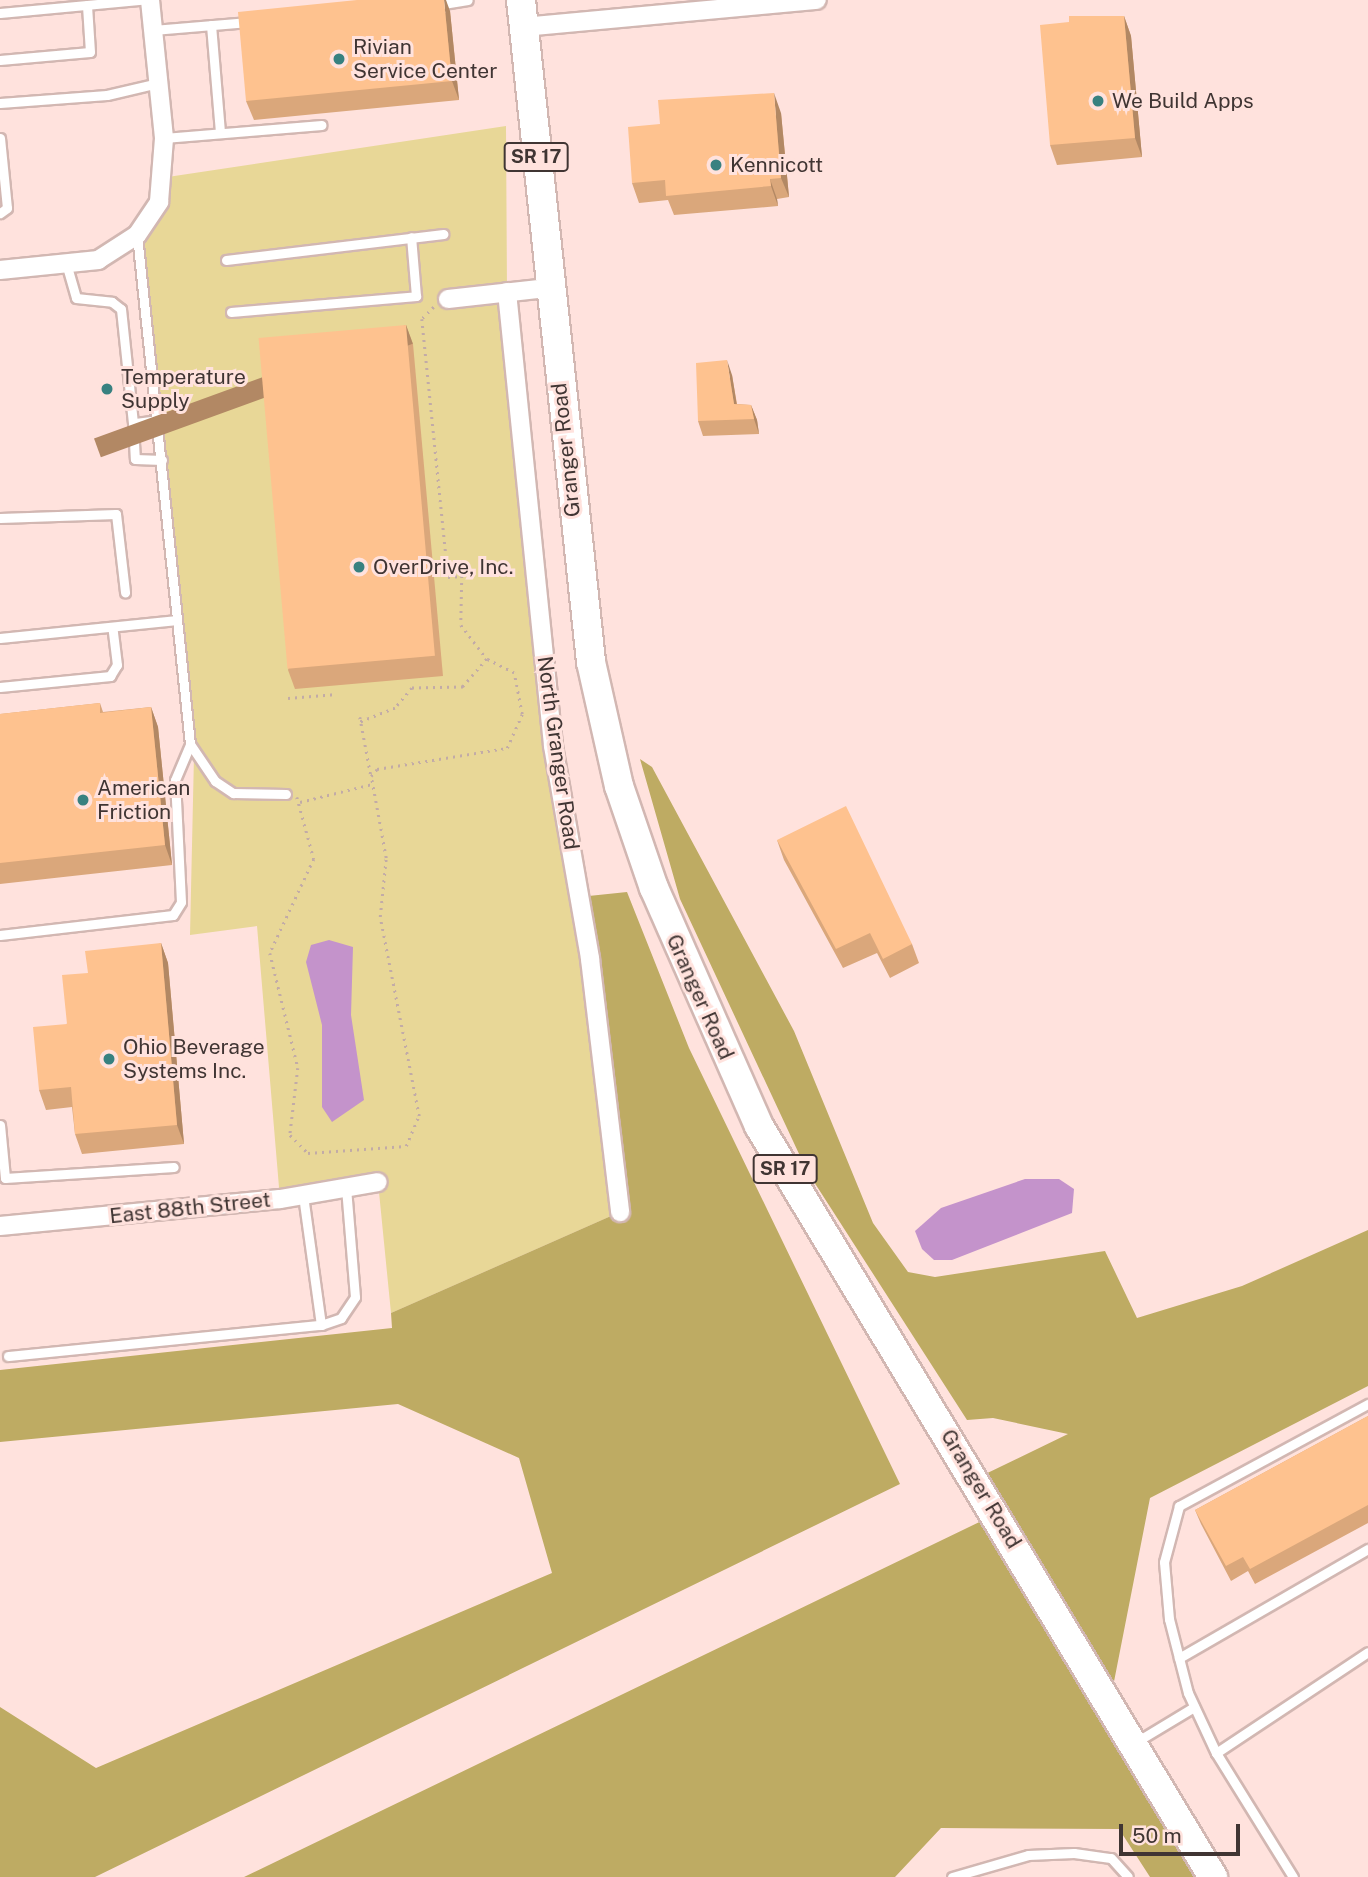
<!DOCTYPE html>
<style>
body{margin:0}
#map{position:relative;width:1368px;height:1877px;overflow:hidden;background:#ffe2dd;font-family:"Public Sans",sans-serif}
div>[style]{position:absolute}
.green>*{inset:0;background:#e8d797}
.forest>*{inset:0;background:#beab63}
.water>*{inset:0;background:#c493cb}
.path>*{height:2.5px;margin-top:-1.25px;transform-origin:0;background:repeating-linear-gradient(90deg,#c2aba7 0 2px,transparent 0 7px)}
.roads{filter:drop-shadow(2px 0 #d2b7b2) drop-shadow(-2px 0 #d2b7b2) drop-shadow(0 2px #d2b7b2) drop-shadow(0 -2px #d2b7b2)}
.service>*{height:9px;margin:-4.5px;padding:0 4.5px;transform-origin:4.5px;border-radius:4.5px;background:#fff}
.minor>*{height:18px;margin:-9px;padding:0 9px;transform-origin:9px;border-radius:9px;background:#fff}
.primary>*{height:28px;margin:-14px;padding:0 14px;transform-origin:14px;border-radius:14px;background:#fff}
.wall>*{inset:0;background:#daa77b}
.shaded-wall>*{inset:0;background:#b28864;transform-origin:0 0}
.building>*{inset:0;background:#fec28f;transform-origin:0 0}
.dots>*{width:19px;height:19px;translate:-50% -50%;box-sizing:border-box;border:4px solid #ffe2dd;border-radius:50%}
span{translate:-50% -50%;white-space:nowrap;text-align:center;line-height:1.15;-webkit-text-stroke:6px #ffe2dd;paint-order:stroke}
.shield-label span{padding:2px 5px;background:#ffe2dd;border:2px solid;border-radius:5px;-webkit-text-stroke-width:0}
.shield-label{font-size:19px;color:#403533;font-weight:700}
.poi-label{font-size:21px;color:#403533}
.left{translate:0 -50%;text-align:left}
.street-label{font-size:21px;color:#403533}
.scale{position:absolute;left:1119px;top:1824px;width:121px;height:32px;box-sizing:border-box;border:4px solid #403533;border-top:0;padding-left:9px;font-size:21px;line-height:24px;white-space:nowrap;color:#403533;-webkit-text-stroke:5px #ffe2dd;paint-order:stroke}
</style>
<div id="map">
<div class="green">
<i style="clip-path:polygon(506px 126px,507px 292px,532px 553px,620px 1212px,391px 1313px,378px 1182px,280px 1199px,257px 926px,190px 935px,194px 755px,139px 241px,161px 178px)"></i>
</div>
<div class="forest">
<i style="clip-path:polygon(640px 759px,652px 767px,794px 1031px,873px 1223px,908px 1272px,935px 1277px,1105px 1251px,1137px 1318px,1242px 1286px,1368px 1230px,1368px 1386px,1150px 1498px,1110px 1702px,1213px 1877px,1150px 1877px,1119px 1829px,941px 1828px,895px 1877px,244px 1877px,996px 1514px,975px 1479px,1068px 1434px,993px 1418px,967px 1420px,807px 1171px,680px 899px)"></i>
<i style="clip-path:polygon(627px 892px,689px 1048px,900px 1484px,95px 1877px,0 1877px,0 1707px,96px 1768px,552px 1573px,519px 1458px,398px 1404px,0 1442px,0 1370px,392px 1328px,391px 1313px,620px 1212px,579px 897px)"></i>
</div>
<div class="water">
<i style="clip-path:polygon(329px 940px,353px 947px,351px 1015px,364px 1100px,332px 1122px,322px 1107px,322px 1025px,306px 962px,311px 945px)"></i>
<i style="clip-path:polygon(1025px 1179px,1059px 1179px,1074px 1189px,1072px 1213px,952px 1260px,934px 1260px,922px 1249px,915px 1231px,941px 1208px)"></i>
</div>
<div class="path">
<i style="left:434px;top:307px;width:17px;rotate:135deg"></i>
<i style="left:422px;top:319px;width:259px;rotate:84.2deg"></i>
<i style="left:448px;top:577px;width:14px;rotate:-4deg"></i>
<i style="left:462px;top:576px;width:49px;rotate:91.2deg"></i>
<i style="left:461px;top:625px;width:43px;rotate:52.6deg"></i>
<i style="left:288px;top:698px;width:49px;rotate:-4.7deg"></i>
<i style="left:360px;top:717px;width:60px;rotate:79.4deg"></i>
<i style="left:297px;top:797px;width:64px;rotate:74.7deg"></i>
<i style="left:314px;top:859px;width:104px;rotate:115.1deg"></i>
<i style="left:270px;top:953px;width:118px;rotate:76.3deg"></i>
<i style="left:298px;top:1068px;width:67px;rotate:96.8deg"></i>
<i style="left:290px;top:1135px;width:25px;rotate:45deg"></i>
<i style="left:308px;top:1153px;width:98px;rotate:-4.1deg"></i>
<i style="left:406px;top:1146px;width:33px;rotate:-67deg"></i>
<i style="left:419px;top:1116px;width:203px;rotate:-101.1deg"></i>
<i style="left:380px;top:917px;width:59px;rotate:-84.2deg"></i>
<i style="left:386px;top:858px;width:83px;rotate:-100.4deg"></i>
<i style="left:371px;top:776px;width:9px;rotate:-49deg"></i>
<i style="left:377px;top:769px;width:132px;rotate:-9.2deg"></i>
<i style="left:507px;top:748px;width:37px;rotate:-66deg"></i>
<i style="left:522px;top:714px;width:42px;rotate:-101deg"></i>
<i style="left:514px;top:673px;width:30px;rotate:-153deg"></i>
<i style="left:487px;top:659px;width:37px;rotate:131deg"></i>
<i style="left:463px;top:687px;width:51px;rotate:178.9deg"></i>
<i style="left:412px;top:688px;width:26px;rotate:130deg"></i>
<i style="left:395px;top:708px;width:38px;rotate:158deg"></i>
<i style="left:300px;top:802px;width:74px;rotate:-14deg"></i>
</div>
<div class="roads">
<div class="service">
<i style="left:437px;top:5px;width:31px;rotate:-9deg"></i>
<i style="left:0;top:13px;width:142px;rotate:-5.3deg"></i>
<i style="left:211px;top:25px;width:108px;rotate:85.2deg"></i>
<i style="left:153px;top:30px;width:96px;rotate:-4.8deg"></i>
<i style="left:0;top:60px;width:90px;rotate:-5.1deg"></i>
<i style="left:90px;top:52px;width:47px;rotate:-93.7deg"></i>
<i style="left:0;top:103px;width:107px;rotate:-4.3deg"></i>
<i style="left:107px;top:95px;width:52px;rotate:-13.2deg"></i>
<i style="left:0;top:138px;width:70px;rotate:84.3deg"></i>
<i style="left:7px;top:208px;width:9px;rotate:144deg"></i>
<i style="left:164px;top:138px;width:158px;rotate:-4.7deg"></i>
<i style="left:137px;top:235px;width:512px;rotate:84.06deg"></i>
<i style="left:190px;top:744px;width:45px;rotate:56deg"></i>
<i style="left:215px;top:781px;width:22px;rotate:34deg"></i>
<i style="left:233px;top:793px;width:53px;rotate:1.1deg"></i>
<i style="left:226px;top:260px;width:219px;rotate:-6.8deg"></i>
<i style="left:66px;top:263px;width:36px;rotate:74deg"></i>
<i style="left:76px;top:298px;width:36px;rotate:6deg"></i>
<i style="left:112px;top:302px;width:11px;rotate:38deg"></i>
<i style="left:121px;top:309px;width:115px;rotate:84deg"></i>
<i style="left:231px;top:312px;width:186px;rotate:-4.9deg"></i>
<i style="left:416px;top:296px;width:59px;rotate:-94.8deg"></i>
<i style="left:159px;top:420px;width:26px;rotate:173deg"></i>
<i style="left:133px;top:423px;width:36px;rotate:87deg"></i>
<i style="left:135px;top:459px;width:27px;rotate:2deg"></i>
<i style="left:0;top:518px;width:116px;rotate:-2deg"></i>
<i style="left:116px;top:514px;width:79px;rotate:83.4deg"></i>
<i style="left:0;top:638px;width:178px;rotate:-5.8deg"></i>
<i style="left:0;top:687px;width:111px;rotate:-5.7deg"></i>
<i style="left:110px;top:676px;width:13px;rotate:-58deg"></i>
<i style="left:117px;top:665px;width:38px;rotate:-97deg"></i>
<i style="left:0;top:935px;width:174px;rotate:-6.6deg"></i>
<i style="left:173px;top:915px;width:15px;rotate:-58deg"></i>
<i style="left:181px;top:902px;width:122px;rotate:-92.8deg"></i>
<i style="left:175px;top:780px;width:39px;rotate:-67deg"></i>
<i style="left:0;top:1125px;width:53px;rotate:84.6deg"></i>
<i style="left:5px;top:1178px;width:169px;rotate:-3.7deg"></i>
<i style="left:321px;top:1325px;width:21px;rotate:-19deg"></i>
<i style="left:341px;top:1318px;width:25px;rotate:-56deg"></i>
<i style="left:355px;top:1297px;width:110px;rotate:-94.7deg"></i>
<i style="left:8px;top:1356px;width:315px;rotate:-5.7deg"></i>
<i style="left:321px;top:1325px;width:131px;rotate:-97.9deg"></i>
<i style="left:1179px;top:1658px;width:218px;rotate:-30deg"></i>
<i style="left:1136px;top:1742px;width:68px;rotate:-31.1deg"></i>
<i style="left:1216px;top:1753px;width:182px;rotate:-33.6deg"></i>
<i style="left:952px;top:1877px;width:79px;rotate:-16.1deg"></i>
<i style="left:1028px;top:1855px;width:46px;rotate:-2.5deg"></i>
<i style="left:1074px;top:1853px;width:37px;rotate:8deg"></i>
<i style="left:1111px;top:1858px;width:25px;rotate:48deg"></i>
<i style="left:1293px;top:1877px;width:146px;rotate:-121.8deg"></i>
<i style="left:1216px;top:1753px;width:66px;rotate:-115deg"></i>
<i style="left:1188px;top:1693px;width:76px;rotate:-104.4deg"></i>
<i style="left:1169px;top:1619px;width:57px;rotate:-95deg"></i>
<i style="left:1164px;top:1562px;width:58px;rotate:-75deg"></i>
<i style="left:1179px;top:1506px;width:215px;rotate:-28.4deg"></i>
</div>
<div class="minor">
<i style="left:524px;top:27px;width:294px;rotate:-5.3deg"></i>
<i style="left:0;top:270px;width:99px;rotate:-5.8deg"></i>
<i style="left:98px;top:260px;width:46px;rotate:-32.7deg"></i>
<i style="left:137px;top:235px;width:40px;rotate:-56deg"></i>
<i style="left:159px;top:202px;width:64px;rotate:-85.5deg"></i>
<i style="left:164px;top:138px;width:139px;rotate:-95.8deg"></i>
<i style="left:507px;top:292px;width:456px;rotate:84.2deg"></i>
<i style="left:553px;top:746px;width:216px;rotate:80.1deg"></i>
<i style="left:590px;top:959px;width:255px;rotate:83.2deg"></i>
<i style="left:448px;top:299px;width:101px;rotate:-6.3deg"></i>
<i style="left:0;top:1226px;width:281px;rotate:-5.5deg"></i>
<i style="left:280px;top:1199px;width:99px;rotate:-9.8deg"></i>
</div>
<div class="primary">
<i style="left:521px;top:0;width:666px;rotate:83.96deg"></i>
<i style="left:591px;top:662px;width:127px;rotate:77.3deg"></i>
<i style="left:619px;top:786px;width:108px;rotate:71.1deg"></i>
<i style="left:654px;top:888px;width:260px;rotate:66.2deg"></i>
<i style="left:759px;top:1126px;width:878px;rotate:58.85deg"></i>
</div>
</div>
<div class="wall">
<i style="clip-path:polygon(450px 11px,459px 100px,254px 120px,246px 101px)"></i>
<i style="clip-path:polygon(1124px 16px,1131px 36px,1142px 157px,1057px 165px,1050px 145px)"></i>
<i style="clip-path:polygon(781px 113px,789px 197px,777px 199px,778px 206px,674px 215px,668px 200px,639px 203px,632px 183px)"></i>
<i style="clip-path:polygon(406px 325px,413px 344px,443px 676px,295px 689px,288px 670px)"></i>
<i style="clip-path:polygon(732px 375px,737px 404px,751px 405px,757px 420px,759px 434px,703px 436px,698px 421px)"></i>
<i style="clip-path:polygon(100px 703px,103px 712px,151px 707px,158px 727px,172px 865px,0 884px,0 714px)"></i>
<i style="clip-path:polygon(777px 840px,912px 944px,919px 963px,890px 978px,877px 953px,843px 968px,784px 860px)"></i>
<i style="clip-path:polygon(161px 943px,168px 963px,184px 1144px,82px 1154px,75px 1134px,72px 1107px,46px 1110px,39px 1090px,88px 973px)"></i>
<i style="clip-path:polygon(1368px 1416px,1368px 1523px,1255px 1584px,1248px 1571px,1231px 1581px,1201px 1524px,1195px 1510px)"></i>
</div>
<div class="shaded-wall">
<i style="clip-path:polygon(444px 0,446px 0,450px 11px,459px 100px,452px 81px)"></i>
<i style="clip-path:polygon(1124px 16px,1131px 36px,1142px 157px,1135px 138px)"></i>
<i style="clip-path:polygon(774px 93px,781px 113px,789px 197px,781px 178px)"></i>
<i style="clip-path:polygon(770px 179px,777px 199px,778px 206px,771px 186px)"></i>
<i style="left:406px;top:325px;width:20px;height:332px;rotate:70deg"></i>
<i style="clip-path:polygon(727px 360px,732px 375px,739px 419px,734px 404px)"></i>
<i style="clip-path:polygon(751px 405px,757px 420px,759px 434px,754px 419px)"></i>
<i style="clip-path:polygon(151px 707px,158px 727px,172px 865px,165px 845px)"></i>
<i style="clip-path:polygon(161px 943px,168px 963px,184px 1144px,177px 1125px)"></i>
</div>
<div class="building">
<i style="clip-path:polygon(357px 0,444px 0,452px 81px,246px 101px,238px 12px)"></i>
<i style="clip-path:polygon(1069px 16px,1124px 16px,1135px 138px,1050px 145px,1040px 25px,1069px 22px)"></i>
<i style="clip-path:polygon(774px 93px,781px 178px,770px 179px,771px 186px,666px 196px,665px 180px,632px 183px,628px 127px,660px 124px,658px 100px)"></i>
<i style="left:406px;top:325px;width:332px;height:148px;rotate:85deg"></i>
<i style="clip-path:polygon(727px 360px,734px 404px,751px 405px,754px 419px,698px 421px,696px 363px)"></i>
<i style="clip-path:polygon(100px 703px,100px 713px,151px 707px,165px 845px,0 863px,0 714px)"></i>
<i style="clip-path:polygon(846px 806px,912px 944px,883px 959px,870px 933px,836px 949px,777px 840px)"></i>
<i style="clip-path:polygon(161px 943px,177px 1125px,75px 1134px,71px 1087px,39px 1090px,33px 1027px,67px 1024px,62px 975px,88px 973px,85px 951px)"></i>
<i style="clip-path:polygon(1368px 1416px,1368px 1505px,1250px 1569px,1243px 1557px,1226px 1566px,1195px 1510px)"></i>
</div>
<div class="dots">
<i style="left:339px;top:59px;background:#388180"></i>
<i style="left:1098px;top:101px;background:#388180"></i>
<i style="left:716px;top:165px;background:#388180"></i>
<i style="left:107px;top:389px;background:#388180"></i>
<i style="left:359px;top:567px;background:#388180"></i>
<i style="left:83px;top:800px;background:#388180"></i>
<i style="left:109px;top:1059px;background:#388180"></i>
</div>
<div class="shield-label">
<span style="left:536px;top:157px">SR 17</span>
<span style="left:785px;top:1169px">SR 17</span>
</div>
<div class="poi-label">
<span class="left" style="left:353px;top:59px">Rivian<br>Service Center</span>
<span class="left" style="left:1112px;top:101px">We Build Apps</span>
<span class="left" style="left:730px;top:165px">Kennicott</span>
<span class="left" style="left:121px;top:389px">Temperature<br>Supply</span>
<span class="left" style="left:373px;top:567px">OverDrive, Inc.</span>
<span class="left" style="left:97px;top:800px">American<br>Friction</span>
<span class="left" style="left:123px;top:1059px">Ohio Beverage<br>Systems Inc.</span>
</div>
<div class="street-label">
<span style="left:566px;top:450px;rotate:-96deg">Granger Road</span>
<span style="left:558px;top:753px;rotate:82deg">North Granger Road</span>
<span style="left:700px;top:997px;rotate:66deg">Granger Road</span>
<span style="left:190px;top:1208px;rotate:-6deg">East 88th Street</span>
<span style="left:981px;top:1489px;rotate:59deg">Granger Road</span>
</div>
<div class="scale">50 m</div>
</div>
